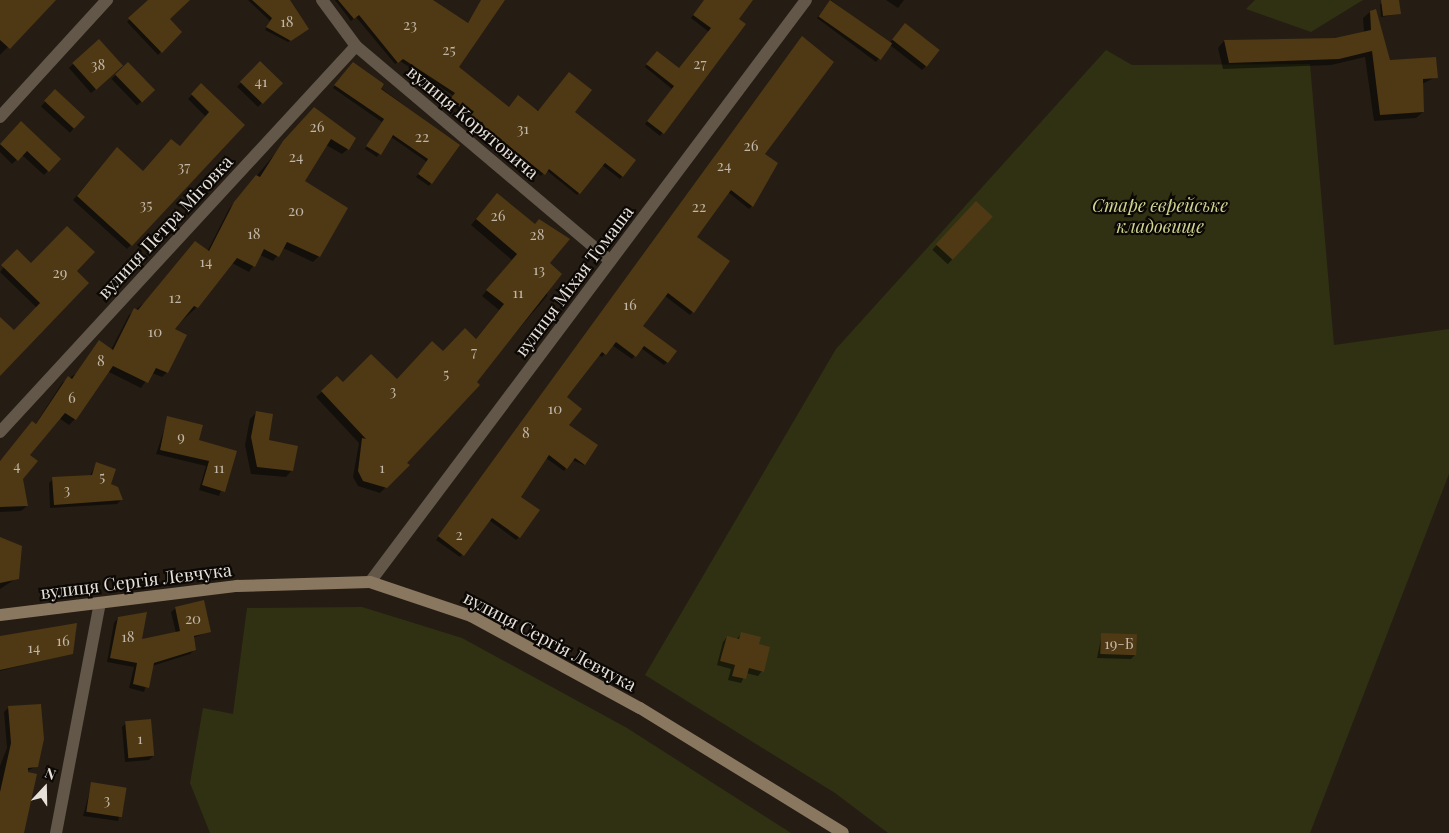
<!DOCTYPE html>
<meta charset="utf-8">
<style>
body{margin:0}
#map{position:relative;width:1449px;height:833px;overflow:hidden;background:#251d13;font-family:"Playfair Display",serif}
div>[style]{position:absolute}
.green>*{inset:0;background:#2f3112}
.shadow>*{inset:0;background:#0007;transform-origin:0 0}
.building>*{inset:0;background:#4f3814;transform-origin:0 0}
.minor>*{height:12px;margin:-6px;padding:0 6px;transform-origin:6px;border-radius:6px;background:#635749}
.tertiary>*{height:12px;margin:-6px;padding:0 6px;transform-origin:6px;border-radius:6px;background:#635749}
.secondary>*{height:12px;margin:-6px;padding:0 6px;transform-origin:6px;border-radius:6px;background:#897760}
span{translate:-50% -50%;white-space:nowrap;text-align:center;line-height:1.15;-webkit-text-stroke:4.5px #0c0805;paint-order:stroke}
.number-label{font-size:15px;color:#c1b7a8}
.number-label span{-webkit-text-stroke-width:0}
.street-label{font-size:18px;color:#e7e1da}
.park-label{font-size:18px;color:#d0d590;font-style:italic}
.north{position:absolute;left:20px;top:763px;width:50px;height:50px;-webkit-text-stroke:4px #0c0805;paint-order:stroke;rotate:21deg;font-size:14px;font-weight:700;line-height:20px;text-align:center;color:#e7e1da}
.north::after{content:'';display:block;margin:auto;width:18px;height:22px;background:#e7e1da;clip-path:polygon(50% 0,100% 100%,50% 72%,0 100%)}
</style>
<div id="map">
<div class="green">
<i style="clip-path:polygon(1255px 0,1363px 0,1311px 32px,1246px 9px)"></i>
<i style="clip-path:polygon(1106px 50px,1132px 65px,1310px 64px,1334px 345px,1449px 329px,1449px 474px,1310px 833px,888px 833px,835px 793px,645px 675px,836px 349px)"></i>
<i style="clip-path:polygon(362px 607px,462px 638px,627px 728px,791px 833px,210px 833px,190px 783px,203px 708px,233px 714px,247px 608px)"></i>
</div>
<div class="shadow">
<i style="clip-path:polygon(0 0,54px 0,0 55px)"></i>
<i style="clip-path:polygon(150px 0,189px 0,168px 19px,181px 32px,158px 55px,127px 22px)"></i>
<i style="clip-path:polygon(248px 0,288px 0,305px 31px,288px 42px,265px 30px,270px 21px)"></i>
<i style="clip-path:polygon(335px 0,430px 0,467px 24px,484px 0,504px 0,457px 67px,508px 108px,573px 112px,635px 160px,620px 179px,602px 165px,577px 195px,546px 170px,541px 176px,448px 102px,454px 96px,400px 61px,395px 64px,356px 17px,351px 21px)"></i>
<i style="clip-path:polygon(705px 0,751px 0,737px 19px,745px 25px,660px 136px,645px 124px,672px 89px,645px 67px,654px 55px,679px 70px,709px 32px,691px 18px)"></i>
<i style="clip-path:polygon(831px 0,889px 44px,901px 29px,926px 66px,922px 70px,890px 45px,876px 62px,817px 18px)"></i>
<i style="clip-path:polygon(886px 0,904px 0,898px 8px)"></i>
<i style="clip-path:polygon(1398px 0,1399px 14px,1381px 17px,1380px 4px)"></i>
<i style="clip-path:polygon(1370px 12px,1389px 61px,1436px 77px,1422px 84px,1423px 112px,1416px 118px,1374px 121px,1365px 57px,1331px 65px,1223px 69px,1218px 48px,1224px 41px,1335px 39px,1364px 33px,1363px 18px)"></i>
<i style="clip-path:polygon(800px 41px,763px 154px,752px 206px,749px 209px,728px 192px,696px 237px,729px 261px,690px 315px,665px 296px,641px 326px,667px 362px,664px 365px,641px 348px,632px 359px,612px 345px,602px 357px,599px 355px,565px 398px,567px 426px,597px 445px,584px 465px,572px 460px,564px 471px,546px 458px,519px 498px,519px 537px,516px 540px,489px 520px,460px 557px,436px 540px)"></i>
<i style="left:128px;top:63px;width:37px;height:23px;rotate:46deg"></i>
<i style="left:260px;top:63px;width:29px;height:33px;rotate:44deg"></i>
<i style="clip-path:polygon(73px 64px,122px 67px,91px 93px,69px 68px)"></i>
<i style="clip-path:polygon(351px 66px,458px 145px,429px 186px,416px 177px,427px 162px,391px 137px,377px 157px,365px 149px,382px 122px,333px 88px)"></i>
<i style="clip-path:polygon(201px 85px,243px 125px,127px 249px,73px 200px,113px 153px,143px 172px,179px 147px,206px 117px,188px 99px)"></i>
<i style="left:55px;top:91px;width:39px;height:21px;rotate:42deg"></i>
<i style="clip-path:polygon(308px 114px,348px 149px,342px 154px,326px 145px,303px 182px,347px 209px,319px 256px,313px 262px,283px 248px,273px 261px,260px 255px,249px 272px,232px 263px,197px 307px,173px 329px,167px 372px,162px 377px,152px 373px,141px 388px,107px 371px,75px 419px,69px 425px,59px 418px,28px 456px,22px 479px,27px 506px,21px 511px,0 512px,0 461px,35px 425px,62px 383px,111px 350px,129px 315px,207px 252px,229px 209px)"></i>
<i style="clip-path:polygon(21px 123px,59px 159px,44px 175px,22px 155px,12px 164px,0 152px,0 145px)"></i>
<i style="clip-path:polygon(492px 200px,548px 264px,547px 296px,405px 463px,408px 465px,380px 493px,358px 486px,353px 477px,359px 443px,316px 397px,337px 378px,343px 384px,397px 380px,443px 353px,475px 340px,499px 310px,482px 296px,512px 260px,471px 225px)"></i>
<i style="left:976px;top:203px;width:21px;height:64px;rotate:43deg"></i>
<i style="clip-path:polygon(17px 251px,31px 264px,75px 271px,0 375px,0 318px,14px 331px,37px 308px,0 272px)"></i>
<i style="clip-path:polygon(257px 412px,267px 441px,292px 470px,286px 477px,251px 474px,245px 445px,250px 419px)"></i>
<i style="clip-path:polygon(168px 418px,198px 441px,235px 452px,219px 496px,199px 490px,206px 466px,156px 454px)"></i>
<i style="clip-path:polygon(97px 463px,121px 500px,117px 504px,50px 508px,49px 483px,53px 479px,89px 477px)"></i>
<i style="clip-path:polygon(0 538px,17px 578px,0 589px)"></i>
<i style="clip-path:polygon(176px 608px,210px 631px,193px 638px,195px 649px,190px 654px,152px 666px,144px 692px,129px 688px,134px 667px,107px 662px,114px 623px,118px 618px,140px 641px,176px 633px,171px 612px)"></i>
<i style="clip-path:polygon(741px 634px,758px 645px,762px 671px,758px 676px,746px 673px,741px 683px,728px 680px,731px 669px,717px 665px,723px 642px,727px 637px,736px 640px)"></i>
<i style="clip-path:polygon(1102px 634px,1135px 655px,1131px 659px,1097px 658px)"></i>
<i style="clip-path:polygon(0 636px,72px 653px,0 671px)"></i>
<i style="clip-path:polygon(8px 708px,37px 766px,27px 771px,23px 833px,0 833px,0 766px,7px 748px,4px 712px)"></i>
<i style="clip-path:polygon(126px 723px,153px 756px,149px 760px,125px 762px,122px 727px)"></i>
<i style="clip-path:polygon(92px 783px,126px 789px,118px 821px,83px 816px)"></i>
</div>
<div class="building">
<i style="clip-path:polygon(0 0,56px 0,10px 49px,0 40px)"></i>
<i style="clip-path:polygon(148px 0,190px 0,170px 19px,182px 32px,162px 53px,128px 18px)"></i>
<i style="clip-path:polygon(252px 0,290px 0,309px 29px,291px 41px,266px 27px,272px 18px)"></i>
<i style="clip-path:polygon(338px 0,433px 0,468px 23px,481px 0,505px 0,459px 67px,509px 107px,518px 95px,538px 111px,569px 72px,592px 90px,575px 112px,636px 160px,623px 177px,605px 163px,580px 194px,549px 169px,545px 175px,450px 99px,455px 93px,403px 59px,398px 63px,359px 15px,354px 19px)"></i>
<i style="clip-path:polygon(704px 0,753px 0,739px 19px,746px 24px,664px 134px,647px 121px,674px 86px,646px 64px,657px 51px,679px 68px,711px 28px,693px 15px)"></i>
<i style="left:830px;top:0;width:76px;height:20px;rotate:35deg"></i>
<i style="clip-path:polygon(1381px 0,1399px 0,1401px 14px,1383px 16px)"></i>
<i style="clip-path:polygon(1376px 9px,1390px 60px,1436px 57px,1438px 78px,1423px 79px,1424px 112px,1380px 115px,1372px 51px,1339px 59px,1229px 63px,1224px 40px,1335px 38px,1371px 30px,1370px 11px)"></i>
<i style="left:905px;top:23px;width:44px;height:21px;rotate:38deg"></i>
<i style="clip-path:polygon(802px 36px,834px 62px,765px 154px,778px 163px,753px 207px,731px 190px,697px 237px,730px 261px,694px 313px,668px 293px,643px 326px,677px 351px,668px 363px,644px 346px,636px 357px,616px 342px,606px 355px,602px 352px,567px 397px,582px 409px,569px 425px,598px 445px,585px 465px,575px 458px,567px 469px,549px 455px,521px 497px,540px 510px,520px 538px,492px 518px,464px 556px,438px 536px)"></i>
<i style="left:99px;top:39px;width:36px;height:36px;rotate:48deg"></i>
<i style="left:260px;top:61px;width:32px;height:29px;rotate:44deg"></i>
<i style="left:128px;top:62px;width:39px;height:18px;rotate:46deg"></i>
<i style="clip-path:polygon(353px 62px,384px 84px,381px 89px,460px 145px,432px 184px,418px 174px,428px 159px,393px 135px,381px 155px,366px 146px,384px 119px,334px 85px)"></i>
<i style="clip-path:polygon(201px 83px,245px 125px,132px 246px,77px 196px,117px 147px,143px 171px,171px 139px,180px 146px,209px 112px,191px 94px)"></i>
<i style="left:55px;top:89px;width:41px;height:16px;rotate:43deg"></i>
<i style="clip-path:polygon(314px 107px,356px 138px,349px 150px,331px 139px,305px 181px,348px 208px,320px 257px,287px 242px,279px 257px,264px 249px,255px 267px,237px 258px,198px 308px,194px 306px,175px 329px,187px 335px,168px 373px,156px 368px,148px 383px,113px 366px,76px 420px,65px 413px,30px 455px,38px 461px,23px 479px,28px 506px,0 507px,0 461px,32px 421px,36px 424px,68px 376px,72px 379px,99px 340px,113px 350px,134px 308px,138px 310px,195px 241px,209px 251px,234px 202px,256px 175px,260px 177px,283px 141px)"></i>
<i style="clip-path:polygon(21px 121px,61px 159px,49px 172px,27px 151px,18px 161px,0 144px)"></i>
<i style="clip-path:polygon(497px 193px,535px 224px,539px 219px,570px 239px,550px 263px,562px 274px,477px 382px,480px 385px,407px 463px,410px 465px,387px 488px,363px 481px,358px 471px,362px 438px,366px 439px,321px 391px,337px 376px,343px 382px,371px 354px,397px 379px,432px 341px,443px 351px,465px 328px,476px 339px,504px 304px,486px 290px,517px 254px,476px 219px)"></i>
<i style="left:976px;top:201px;width:23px;height:59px;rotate:43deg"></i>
<i style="clip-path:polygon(67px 226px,95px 252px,77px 271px,89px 283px,0 376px,0 317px,14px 330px,40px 303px,1px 265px,17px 249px,31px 263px)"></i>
<i style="clip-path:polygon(256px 411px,273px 414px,269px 440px,298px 446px,293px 471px,257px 467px,251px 437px)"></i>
<i style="clip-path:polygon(167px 416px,203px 425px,199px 440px,237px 451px,225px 492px,202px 485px,209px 461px,160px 450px)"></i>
<i style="clip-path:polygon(96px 462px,116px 469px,111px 484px,118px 487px,123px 500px,54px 505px,52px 477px,92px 475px)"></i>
<i style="clip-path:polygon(0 537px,22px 546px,19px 579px,0 583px)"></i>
<i style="clip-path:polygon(204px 600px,211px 632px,194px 636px,196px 650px,154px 663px,149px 688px,133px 684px,137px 663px,110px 658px,118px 617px,147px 612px,142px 639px,180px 631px,175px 607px)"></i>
<i style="clip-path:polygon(77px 623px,73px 654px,0 670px,0 636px)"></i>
<i style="clip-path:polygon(741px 632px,761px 637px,759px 644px,770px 647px,764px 672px,749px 668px,746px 679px,732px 676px,735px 665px,720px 661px,727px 636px,739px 639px)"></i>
<i style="left:1101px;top:633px;width:36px;height:21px;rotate:2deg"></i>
<i style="clip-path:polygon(41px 704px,44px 739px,38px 767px,28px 768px,28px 772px,37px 774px,24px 833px,0 833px,0 792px,11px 743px,8px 706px)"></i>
<i style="left:151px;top:719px;width:37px;height:26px;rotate:85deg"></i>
<i style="left:91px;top:782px;width:36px;height:30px;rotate:9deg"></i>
</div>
<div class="minor">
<i style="left:322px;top:0;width:57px;rotate:53.5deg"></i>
<i style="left:356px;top:46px;width:333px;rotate:40.2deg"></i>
<i style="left:0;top:117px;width:159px;rotate:-47.6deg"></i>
<i style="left:0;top:432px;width:525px;rotate:-47.32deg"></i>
<i style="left:56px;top:833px;width:234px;rotate:-79.2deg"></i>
</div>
<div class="tertiary">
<i style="left:370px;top:582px;width:727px;rotate:-53.16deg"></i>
</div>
<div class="secondary">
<i style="left:0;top:615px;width:239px;rotate:-7deg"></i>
<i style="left:237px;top:586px;width:133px;rotate:-1.7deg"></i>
<i style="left:370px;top:582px;width:107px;rotate:18.6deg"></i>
<i style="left:471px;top:616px;width:192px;rotate:28.6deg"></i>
<i style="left:640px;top:708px;width:238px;rotate:31.6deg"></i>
</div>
<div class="number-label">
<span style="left:287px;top:22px">18</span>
<span style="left:410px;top:25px">23</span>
<span style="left:449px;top:50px">25</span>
<span style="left:700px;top:64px">27</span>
<span style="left:98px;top:65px">38</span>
<span style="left:261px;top:82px">41</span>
<span style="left:317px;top:127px">26</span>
<span style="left:523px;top:129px">31</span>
<span style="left:422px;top:137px">22</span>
<span style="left:751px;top:146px">26</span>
<span style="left:296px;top:157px">24</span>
<span style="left:724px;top:166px">24</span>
<span style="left:184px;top:167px">37</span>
<span style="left:146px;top:205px">35</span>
<span style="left:699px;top:207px">22</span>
<span style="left:296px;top:211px">20</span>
<span style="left:498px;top:216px">26</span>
<span style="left:254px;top:234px">18</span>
<span style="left:537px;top:235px">28</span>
<span style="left:206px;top:262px">14</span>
<span style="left:539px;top:270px">13</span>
<span style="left:60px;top:273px">29</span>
<span style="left:518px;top:293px">11</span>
<span style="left:175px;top:298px">12</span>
<span style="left:630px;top:305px">16</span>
<span style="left:155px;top:332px">10</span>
<span style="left:474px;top:352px">7</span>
<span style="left:101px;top:361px">8</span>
<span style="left:446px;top:374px">5</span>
<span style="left:393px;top:391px">3</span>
<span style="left:72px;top:398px">6</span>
<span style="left:555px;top:409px">10</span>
<span style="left:526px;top:433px">8</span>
<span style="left:181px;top:437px">9</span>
<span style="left:17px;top:466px">4</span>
<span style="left:219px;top:468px">11</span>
<span style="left:382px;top:468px">1</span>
<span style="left:102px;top:477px">5</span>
<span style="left:67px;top:490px">3</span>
<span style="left:459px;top:535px">2</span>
<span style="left:193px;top:619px">20</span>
<span style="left:128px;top:637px">18</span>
<span style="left:63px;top:641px">16</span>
<span style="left:1119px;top:644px">19-Б</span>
<span style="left:34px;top:648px">14</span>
<span style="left:140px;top:739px">1</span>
<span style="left:107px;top:800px">3</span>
</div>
<div class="street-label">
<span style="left:473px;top:122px;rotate:40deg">вулиця Корятовича</span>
<span style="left:165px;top:227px;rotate:-47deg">вулиця Петра Міговка</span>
<span style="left:574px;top:281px;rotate:-53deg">вулиця Міхая Томаша</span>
<span style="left:136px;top:581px;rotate:-7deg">вулиця Сергія Левчука</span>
<span style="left:550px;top:641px;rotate:28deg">вулиця Сергія Левчука</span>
</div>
<div class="park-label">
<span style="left:1160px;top:216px">Старе єврейське<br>кладовище</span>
</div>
<div class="north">N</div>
</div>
